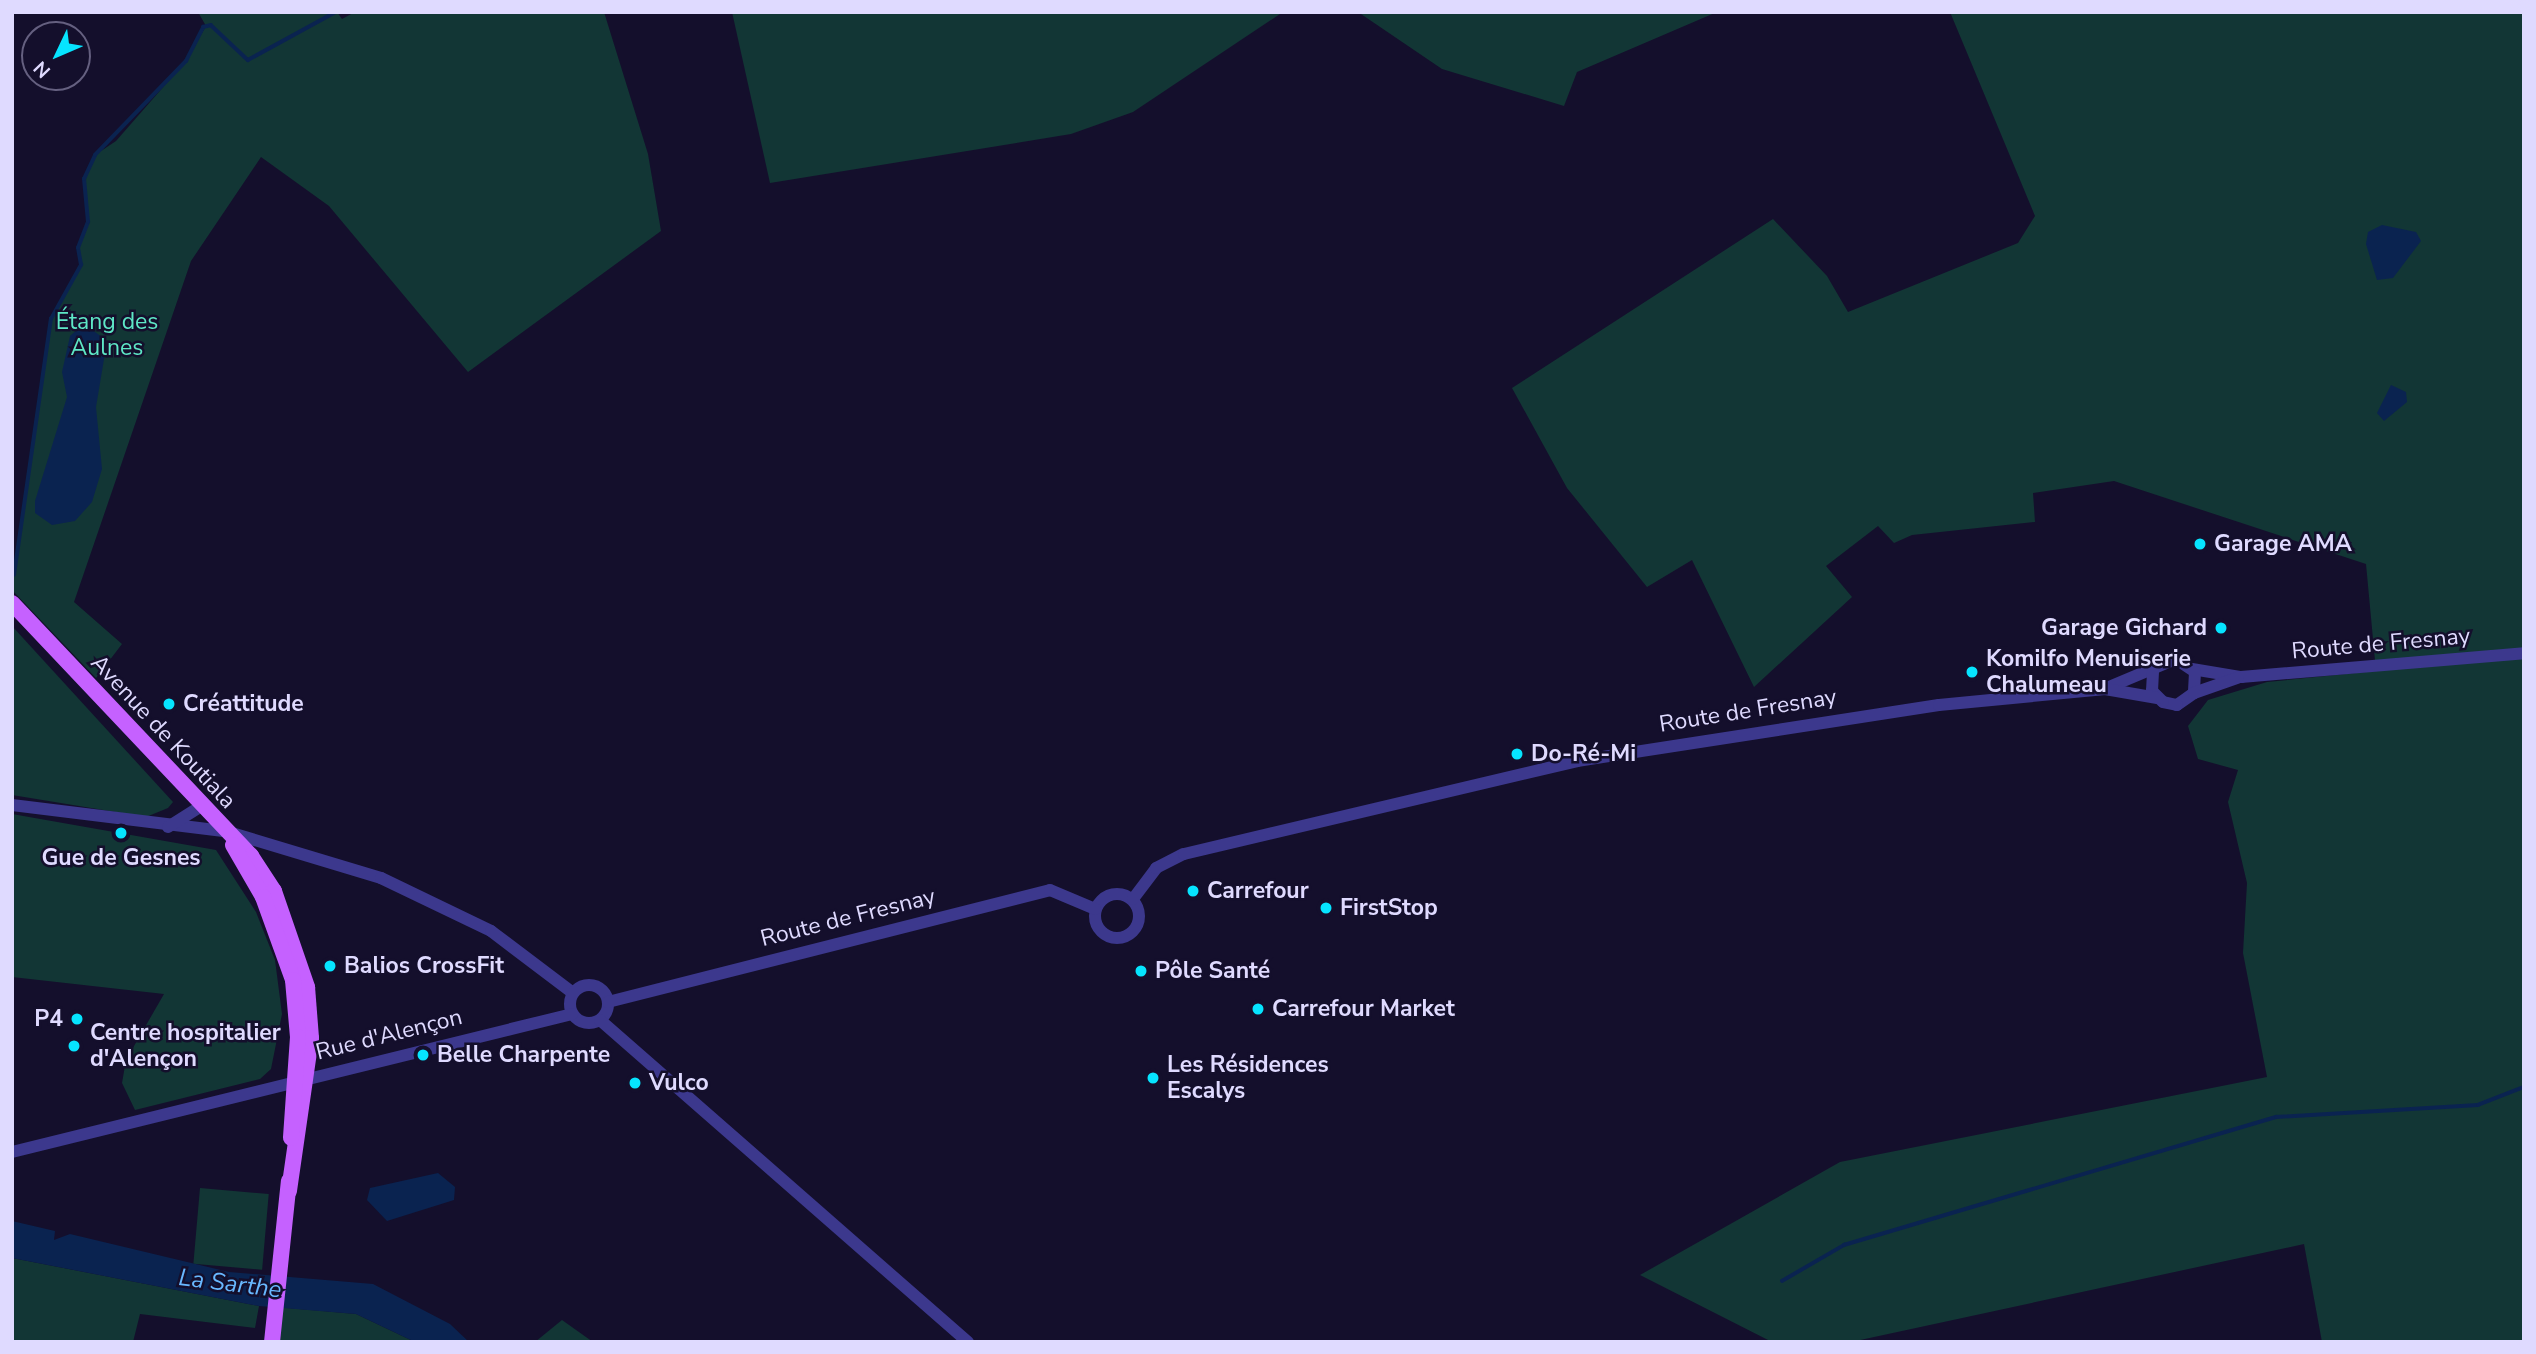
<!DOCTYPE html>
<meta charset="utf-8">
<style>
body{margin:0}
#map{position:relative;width:2536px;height:1354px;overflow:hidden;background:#140f2c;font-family:"Nunito Sans",sans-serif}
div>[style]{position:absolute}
.green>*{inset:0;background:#123635;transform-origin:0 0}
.water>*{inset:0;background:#0a2350}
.stream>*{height:3.5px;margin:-1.75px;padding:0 1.75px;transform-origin:1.75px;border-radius:1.75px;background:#0a2350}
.minor>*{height:12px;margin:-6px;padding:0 6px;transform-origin:6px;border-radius:6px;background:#3c388d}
.minor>.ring{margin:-6px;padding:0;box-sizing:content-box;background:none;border:12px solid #3c388d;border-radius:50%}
.major>*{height:16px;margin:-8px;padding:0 8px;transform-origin:8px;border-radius:8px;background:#c561ff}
.dots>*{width:19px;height:19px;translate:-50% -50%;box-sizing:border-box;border:4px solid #140f2c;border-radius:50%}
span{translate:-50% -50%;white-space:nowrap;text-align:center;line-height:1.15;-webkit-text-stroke:5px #140f2c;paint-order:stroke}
.park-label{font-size:23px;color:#5ee7c6}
.poi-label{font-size:23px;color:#dfdaff;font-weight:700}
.left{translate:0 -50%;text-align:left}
.right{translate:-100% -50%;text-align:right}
.street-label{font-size:23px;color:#dfdaff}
.water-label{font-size:24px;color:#68b8ff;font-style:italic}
.frame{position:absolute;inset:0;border:14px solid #dfdaff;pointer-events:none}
.north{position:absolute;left:21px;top:21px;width:70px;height:70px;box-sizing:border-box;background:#140f2c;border:2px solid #656080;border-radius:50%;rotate:226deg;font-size:19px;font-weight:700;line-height:28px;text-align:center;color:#dfdaff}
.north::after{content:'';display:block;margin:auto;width:24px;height:32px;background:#06e4ff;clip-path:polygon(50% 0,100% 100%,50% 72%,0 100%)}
</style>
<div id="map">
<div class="green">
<i style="clip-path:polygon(198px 12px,337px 12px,342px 19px,355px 12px,604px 12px,648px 154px,661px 231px,468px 372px,329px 206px,261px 157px,191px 261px,74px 602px,122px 644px,96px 678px,12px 590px,51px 319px,81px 265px,78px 249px,88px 222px,84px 180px,95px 155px,116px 141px,186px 61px,206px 26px)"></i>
<i style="clip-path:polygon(732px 12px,1283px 12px,1133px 112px,1071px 134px,770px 183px)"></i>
<i style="clip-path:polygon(1358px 12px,1717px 12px,1577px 72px,1564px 106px,1442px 69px)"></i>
<i style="clip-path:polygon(1950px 12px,2524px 12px,2524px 1342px,2322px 1342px,2304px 1244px,1851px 1342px,1772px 1342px,1640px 1275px,1840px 1162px,2267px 1077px,2243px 953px,2247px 883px,2228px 802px,2238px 770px,2198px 759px,2188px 726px,2208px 700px,2267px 682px,2376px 671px,2366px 564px,2114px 481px,2033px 493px,2035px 522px,1912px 535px,1894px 543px,1878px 526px,1826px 566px,1852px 597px,1754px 687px,1692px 560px,1647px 587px,1567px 488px,1512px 388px,1773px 219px,1827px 276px,1848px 312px,2018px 243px,2035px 216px)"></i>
<i style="clip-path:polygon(12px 626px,173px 802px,168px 808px,146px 817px,12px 795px)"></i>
<i style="clip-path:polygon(12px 814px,216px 850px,256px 912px,275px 960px,282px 1014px,271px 1069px,260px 1079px,135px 1110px,122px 1083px,126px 1060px,164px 994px,12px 977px)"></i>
<i style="left:200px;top:1188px;width:69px;height:76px;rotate:5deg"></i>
<i style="clip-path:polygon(12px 1258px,259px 1306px,255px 1328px,140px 1314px,133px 1342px,12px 1342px)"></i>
<i style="clip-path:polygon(276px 1307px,356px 1314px,415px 1342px,273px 1342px)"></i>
<i style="clip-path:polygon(562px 1320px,593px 1342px,535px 1342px)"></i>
</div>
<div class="water">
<i style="clip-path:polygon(2382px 225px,2416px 232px,2421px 241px,2393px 278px,2377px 280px,2366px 244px,2368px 232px)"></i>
<i style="clip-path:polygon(84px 324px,102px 337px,105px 353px,96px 407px,102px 469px,92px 502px,75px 521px,52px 525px,35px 513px,35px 501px,67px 397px,62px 372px,70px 336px)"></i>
<i style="clip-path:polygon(2391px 385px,2406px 392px,2407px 402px,2384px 421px,2377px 413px)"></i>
<i style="clip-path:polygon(438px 1173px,455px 1187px,454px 1200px,387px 1221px,367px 1200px,370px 1188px)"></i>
<i style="clip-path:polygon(12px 1221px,55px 1231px,54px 1240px,70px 1234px,229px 1272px,373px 1284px,450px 1324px,469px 1342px,415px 1342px,356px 1314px,259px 1306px,12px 1258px)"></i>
</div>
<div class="stream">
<i style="left:14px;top:575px;width:259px;rotate:-81.8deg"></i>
<i style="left:51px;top:319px;width:62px;rotate:-60.9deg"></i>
<i style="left:81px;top:265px;width:17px;rotate:-100deg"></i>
<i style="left:78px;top:248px;width:28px;rotate:-69deg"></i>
<i style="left:88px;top:222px;width:43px;rotate:-95.3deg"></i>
<i style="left:84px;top:179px;width:26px;rotate:-65deg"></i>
<i style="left:95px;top:155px;width:131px;rotate:-45.9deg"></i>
<i style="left:186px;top:61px;width:38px;rotate:-63deg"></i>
<i style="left:203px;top:27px;width:8px;rotate:-14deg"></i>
<i style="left:211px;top:25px;width:51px;rotate:43.4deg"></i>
<i style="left:248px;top:60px;width:100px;rotate:-28.6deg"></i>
<i style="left:1782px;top:1281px;width:72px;rotate:-30.1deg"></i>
<i style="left:1844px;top:1245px;width:451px;rotate:-16.5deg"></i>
<i style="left:2276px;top:1117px;width:202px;rotate:-3.4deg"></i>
<i style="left:2478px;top:1105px;width:49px;rotate:-21.4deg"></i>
</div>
<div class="minor">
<i style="left:2192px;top:669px;width:50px;rotate:9.3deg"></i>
<i style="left:2241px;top:677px;width:284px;rotate:-4.8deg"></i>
<i style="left:2109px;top:687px;width:73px;rotate:-22.7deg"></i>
<i style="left:2176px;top:659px;width:23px;rotate:34deg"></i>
<i style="left:2195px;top:672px;width:21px;rotate:93deg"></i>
<i style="left:2194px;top:693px;width:21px;rotate:145deg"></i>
<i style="left:2177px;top:705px;width:14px;rotate:-168deg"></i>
<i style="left:2163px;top:702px;width:16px;rotate:-135deg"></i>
<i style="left:2152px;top:691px;width:20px;rotate:-87deg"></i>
<i style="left:2194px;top:693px;width:46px;rotate:-19.2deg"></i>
<i style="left:12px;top:805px;width:215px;rotate:7deg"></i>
<i style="left:225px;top:831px;width:163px;rotate:16.8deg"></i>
<i style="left:381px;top:878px;width:122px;rotate:25.7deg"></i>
<i style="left:491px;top:931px;width:103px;rotate:37.1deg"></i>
<i style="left:168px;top:827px;width:41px;rotate:-32.2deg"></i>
<i class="ring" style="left:1095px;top:894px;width:32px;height:32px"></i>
<i style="left:1133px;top:899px;width:39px;rotate:-53deg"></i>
<i style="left:1156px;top:868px;width:31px;rotate:-27deg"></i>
<i style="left:1184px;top:854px;width:404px;rotate:-13.3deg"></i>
<i style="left:1577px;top:761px;width:366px;rotate:-8.8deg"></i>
<i style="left:1939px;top:705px;width:167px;rotate:-5.5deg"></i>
<i style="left:2105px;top:689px;width:53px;rotate:9.8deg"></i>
<i class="ring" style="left:570px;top:985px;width:26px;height:26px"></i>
<i style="left:608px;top:1002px;width:456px;rotate:-14.2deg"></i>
<i style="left:1050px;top:890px;width:49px;rotate:22.9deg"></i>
<i style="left:600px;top:1020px;width:489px;rotate:41.2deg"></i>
<i style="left:12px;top:1152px;width:577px;rotate:-13.84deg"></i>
</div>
<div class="major">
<i style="left:12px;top:603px;width:348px;rotate:46.6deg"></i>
<i style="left:251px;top:856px;width:42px;rotate:56.7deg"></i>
<i style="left:274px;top:891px;width:102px;rotate:71deg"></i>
<i style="left:307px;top:987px;width:51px;rotate:85.5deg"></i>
<i style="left:311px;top:1038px;width:155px;rotate:98.2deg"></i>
<i style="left:233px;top:845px;width:60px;rotate:60deg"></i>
<i style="left:263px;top:897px;width:88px;rotate:70.1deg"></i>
<i style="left:293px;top:980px;width:57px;rotate:85deg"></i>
<i style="left:298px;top:1037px;width:101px;rotate:94deg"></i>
<i style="left:272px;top:1342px;width:162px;rotate:-84deg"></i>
</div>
<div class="dots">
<i style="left:2200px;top:544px;background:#06e4ff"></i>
<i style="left:2221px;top:628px;background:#06e4ff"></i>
<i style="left:1972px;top:672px;background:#06e4ff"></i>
<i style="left:169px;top:704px;background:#06e4ff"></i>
<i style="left:1517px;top:754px;background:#06e4ff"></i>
<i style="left:121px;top:833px;background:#06e4ff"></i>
<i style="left:1193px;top:891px;background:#06e4ff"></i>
<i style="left:1326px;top:908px;background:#06e4ff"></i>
<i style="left:330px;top:966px;background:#06e4ff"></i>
<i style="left:1141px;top:971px;background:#06e4ff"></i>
<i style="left:1258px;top:1009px;background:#06e4ff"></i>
<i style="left:77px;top:1019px;background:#06e4ff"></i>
<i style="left:74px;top:1046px;background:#06e4ff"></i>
<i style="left:423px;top:1055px;background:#06e4ff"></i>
<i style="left:1153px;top:1078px;background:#06e4ff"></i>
<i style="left:635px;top:1083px;background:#06e4ff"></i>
</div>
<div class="park-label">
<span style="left:107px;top:335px">Étang des<br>Aulnes</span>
</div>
<div class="poi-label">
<span class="left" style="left:2214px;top:544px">Garage AMA</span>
<span class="right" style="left:2207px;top:628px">Garage Gichard</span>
<span class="left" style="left:1986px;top:672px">Komilfo Menuiserie<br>Chalumeau</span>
<span class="left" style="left:183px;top:704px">Créattitude</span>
<span class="left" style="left:1531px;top:754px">Do-Ré-Mi</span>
<span style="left:121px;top:858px">Gue de Gesnes</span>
<span class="left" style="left:1207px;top:891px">Carrefour</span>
<span class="left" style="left:1340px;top:908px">FirstStop</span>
<span class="left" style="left:344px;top:966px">Balios CrossFit</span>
<span class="left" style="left:1155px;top:971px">Pôle Santé</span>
<span class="left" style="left:1272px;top:1009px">Carrefour Market</span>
<span class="right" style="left:63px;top:1019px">P4</span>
<span class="left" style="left:90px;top:1046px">Centre hospitalier<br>d'Alençon</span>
<span class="left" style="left:437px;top:1055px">Belle Charpente</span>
<span class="left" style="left:1167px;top:1078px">Les Résidences<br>Escalys</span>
<span class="left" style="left:649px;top:1083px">Vulco</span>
</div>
<div class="street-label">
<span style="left:2381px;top:644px;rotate:-5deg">Route de Fresnay</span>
<span style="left:1748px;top:711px;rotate:-9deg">Route de Fresnay</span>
<span style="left:163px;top:732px;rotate:47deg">Avenue de Koutiala</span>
<span style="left:848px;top:918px;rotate:-14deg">Route de Fresnay</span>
<span style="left:389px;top:1035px;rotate:-14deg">Rue d'Alençon</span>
</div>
<div class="water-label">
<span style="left:230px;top:1284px;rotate:7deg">La Sarthe</span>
</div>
<div class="frame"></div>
<div class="north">N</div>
</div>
